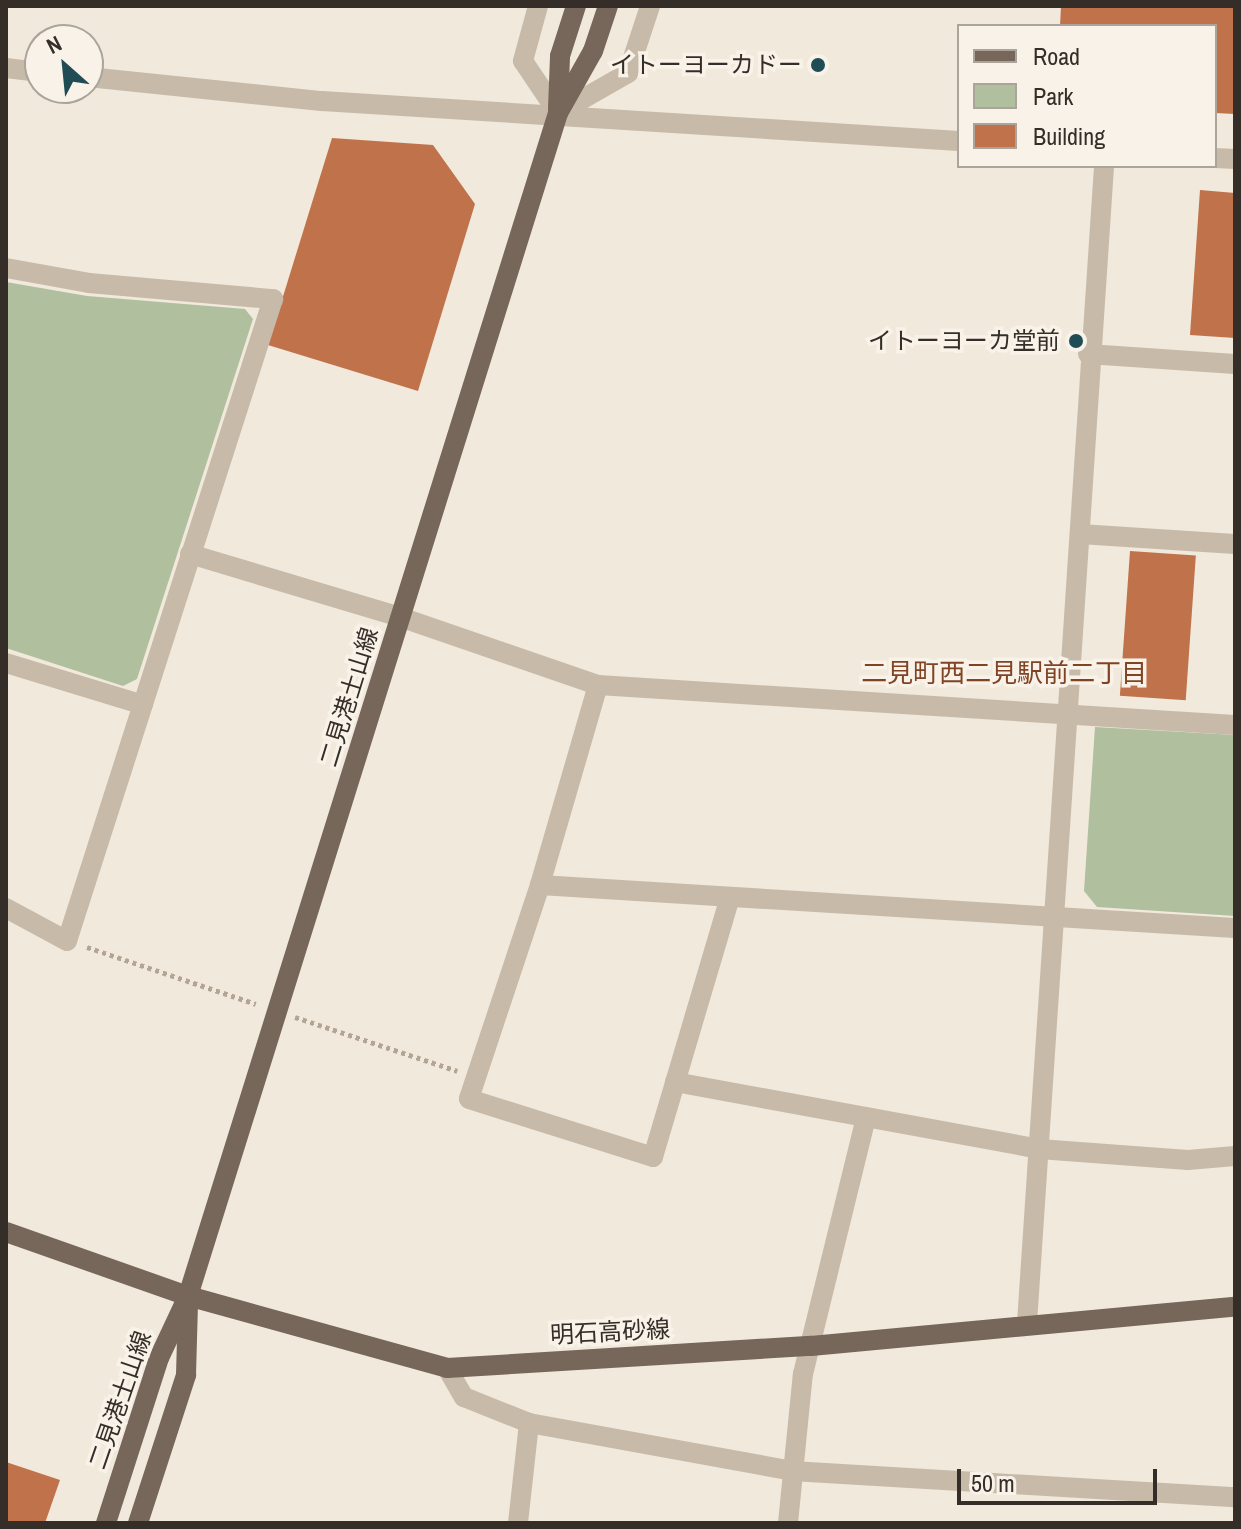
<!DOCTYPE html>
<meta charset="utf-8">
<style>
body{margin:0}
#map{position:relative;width:1241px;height:1529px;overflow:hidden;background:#f1e9dc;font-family:"Archivo Narrow","Noto Sans JP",sans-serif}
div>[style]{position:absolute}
.green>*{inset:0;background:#b0bf9d}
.building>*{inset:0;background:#c0724b;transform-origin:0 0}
.path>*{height:5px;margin-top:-2.5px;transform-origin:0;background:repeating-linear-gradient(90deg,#b4a493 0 4px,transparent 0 8px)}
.minor>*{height:20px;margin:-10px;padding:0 10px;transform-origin:10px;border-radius:10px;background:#c8baa8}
.major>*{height:20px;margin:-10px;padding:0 10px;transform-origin:10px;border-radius:10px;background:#77665a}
.dots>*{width:22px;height:22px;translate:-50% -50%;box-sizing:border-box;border:4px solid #f8f2e8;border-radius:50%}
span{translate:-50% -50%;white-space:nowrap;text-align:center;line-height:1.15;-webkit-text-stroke:7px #f8f2e8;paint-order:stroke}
.poi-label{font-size:24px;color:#352e28}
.right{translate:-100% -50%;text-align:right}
.street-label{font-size:24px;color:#352e28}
.neighbourhood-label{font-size:26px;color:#804425}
.frame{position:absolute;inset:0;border:8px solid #352e28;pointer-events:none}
.legend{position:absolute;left:957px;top:24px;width:260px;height:144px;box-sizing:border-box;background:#f8f2e8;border:2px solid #aaa49b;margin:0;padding:10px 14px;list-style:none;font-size:24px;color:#352e28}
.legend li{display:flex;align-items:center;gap:16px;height:40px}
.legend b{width:40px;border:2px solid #aaa49b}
.north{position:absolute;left:24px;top:24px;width:80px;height:80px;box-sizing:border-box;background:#f8f2e8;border:2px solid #aaa49b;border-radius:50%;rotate:333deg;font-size:22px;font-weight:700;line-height:32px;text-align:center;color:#352e28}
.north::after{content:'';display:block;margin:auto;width:28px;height:36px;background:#204c55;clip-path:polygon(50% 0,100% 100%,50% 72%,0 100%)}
.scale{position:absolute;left:957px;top:1469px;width:200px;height:36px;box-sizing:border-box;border:4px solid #352e28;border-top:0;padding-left:10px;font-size:24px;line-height:28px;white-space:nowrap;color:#352e28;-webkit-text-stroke:6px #f8f2e8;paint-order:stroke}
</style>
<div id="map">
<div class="green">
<i style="clip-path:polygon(6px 282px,87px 296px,245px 309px,253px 319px,137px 679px,123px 686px,6px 648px)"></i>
<i style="clip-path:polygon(1095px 727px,1235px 735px,1235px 916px,1097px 907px,1084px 891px)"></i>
</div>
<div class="building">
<i style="clip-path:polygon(1061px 6px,1235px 6px,1235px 114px,1215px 113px,1215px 26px,1060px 26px)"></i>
<i style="clip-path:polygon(332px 138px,433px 145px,475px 204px,418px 391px,268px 345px)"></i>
<i style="clip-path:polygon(1200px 190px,1235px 193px,1235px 338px,1190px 335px)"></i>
<i style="left:1130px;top:551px;width:66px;height:145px;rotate:4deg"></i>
<i style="clip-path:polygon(6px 1462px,60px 1480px,45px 1523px,6px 1523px)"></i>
</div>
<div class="path">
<i style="left:87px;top:947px;width:178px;rotate:18.6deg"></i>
<i style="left:295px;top:1017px;width:171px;rotate:18.4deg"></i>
</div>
<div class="minor">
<i style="left:538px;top:6px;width:57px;rotate:105.3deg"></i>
<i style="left:523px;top:61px;width:63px;rotate:56.1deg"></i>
<i style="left:6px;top:68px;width:34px;rotate:7deg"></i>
<i style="left:88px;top:77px;width:235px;rotate:5.9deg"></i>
<i style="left:322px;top:101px;width:638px;rotate:3.59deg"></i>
<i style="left:558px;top:113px;width:81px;rotate:-29.7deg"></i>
<i style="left:628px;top:73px;width:71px;rotate:-71.8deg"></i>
<i style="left:1215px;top:158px;width:20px;rotate:3deg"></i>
<i style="left:6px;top:268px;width:84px;rotate:10.2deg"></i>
<i style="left:89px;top:283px;width:185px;rotate:5deg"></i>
<i style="left:273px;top:299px;width:674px;rotate:107.79deg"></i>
<i style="left:67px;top:941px;width:69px;rotate:-151.6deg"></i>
<i style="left:1088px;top:354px;width:147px;rotate:3.9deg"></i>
<i style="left:1080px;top:534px;width:155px;rotate:3.7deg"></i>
<i style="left:190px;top:554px;width:219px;rotate:16.7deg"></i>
<i style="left:400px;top:617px;width:209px;rotate:19deg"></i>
<i style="left:598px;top:685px;width:638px;rotate:3.59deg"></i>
<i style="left:6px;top:663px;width:143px;rotate:17deg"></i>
<i style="left:598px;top:685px;width:208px;rotate:106.2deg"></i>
<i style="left:540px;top:885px;width:225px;rotate:108.4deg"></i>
<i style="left:469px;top:1099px;width:193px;rotate:17.5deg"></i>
<i style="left:653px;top:1157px;width:268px;rotate:-73.5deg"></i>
<i style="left:540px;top:885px;width:696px;rotate:3.54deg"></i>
<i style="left:675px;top:1082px;width:370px;rotate:10.4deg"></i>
<i style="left:1039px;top:1149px;width:149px;rotate:4.2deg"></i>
<i style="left:1188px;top:1160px;width:47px;rotate:-4.9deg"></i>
<i style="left:1027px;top:1323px;width:1160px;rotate:-86.19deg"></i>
<i style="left:447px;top:1368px;width:34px;rotate:60deg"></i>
<i style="left:464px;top:1397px;width:70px;rotate:21.8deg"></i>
<i style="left:529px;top:1423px;width:267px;rotate:10.3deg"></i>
<i style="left:792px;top:1471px;width:444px;rotate:3.4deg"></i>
<i style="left:518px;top:1523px;width:101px;rotate:-83.7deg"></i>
<i style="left:788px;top:1523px;width:150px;rotate:-84.3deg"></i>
<i style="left:803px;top:1374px;width:264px;rotate:-76.2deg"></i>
</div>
<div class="major">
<i style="left:558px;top:109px;width:53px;rotate:-87.8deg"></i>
<i style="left:560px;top:56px;width:52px;rotate:-72.3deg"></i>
<i style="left:6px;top:1232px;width:193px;rotate:19.4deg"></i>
<i style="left:188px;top:1296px;width:269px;rotate:15.5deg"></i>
<i style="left:447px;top:1368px;width:365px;rotate:-3.5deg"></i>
<i style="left:811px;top:1346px;width:426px;rotate:-5.3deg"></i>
<i style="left:106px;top:1523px;width:173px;rotate:-72.2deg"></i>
<i style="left:159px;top:1358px;width:68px;rotate:-64.9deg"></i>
<i style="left:188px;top:1296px;width:1240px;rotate:-72.63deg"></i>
<i style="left:558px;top:113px;width:71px;rotate:-60.6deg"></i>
<i style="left:593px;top:51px;width:47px;rotate:-71.6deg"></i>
<i style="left:138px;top:1523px;width:156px;rotate:-72deg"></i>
<i style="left:186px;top:1375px;width:71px;rotate:-88.4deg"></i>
</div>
<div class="dots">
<i style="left:818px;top:65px;background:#204c55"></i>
<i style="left:1076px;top:341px;background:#204c55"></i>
</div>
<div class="poi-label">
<span class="right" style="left:802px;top:65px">イトーヨーカドー</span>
<span class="right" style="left:1060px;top:341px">イトーヨーカ堂前</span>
</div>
<div class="street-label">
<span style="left:349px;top:697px;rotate:-73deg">二見港土山線</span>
<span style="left:610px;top:1332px;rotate:-3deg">明石高砂線</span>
<span style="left:120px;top:1400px;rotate:-71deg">二見港土山線</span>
</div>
<div class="neighbourhood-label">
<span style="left:1004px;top:673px">二見町西二見駅前二丁目</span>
</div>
<div class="frame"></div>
<ul class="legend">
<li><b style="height:10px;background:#77665a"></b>Road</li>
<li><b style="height:22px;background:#b0bf9d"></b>Park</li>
<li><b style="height:22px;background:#c0724b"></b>Building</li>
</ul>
<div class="north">N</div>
<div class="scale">50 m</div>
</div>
